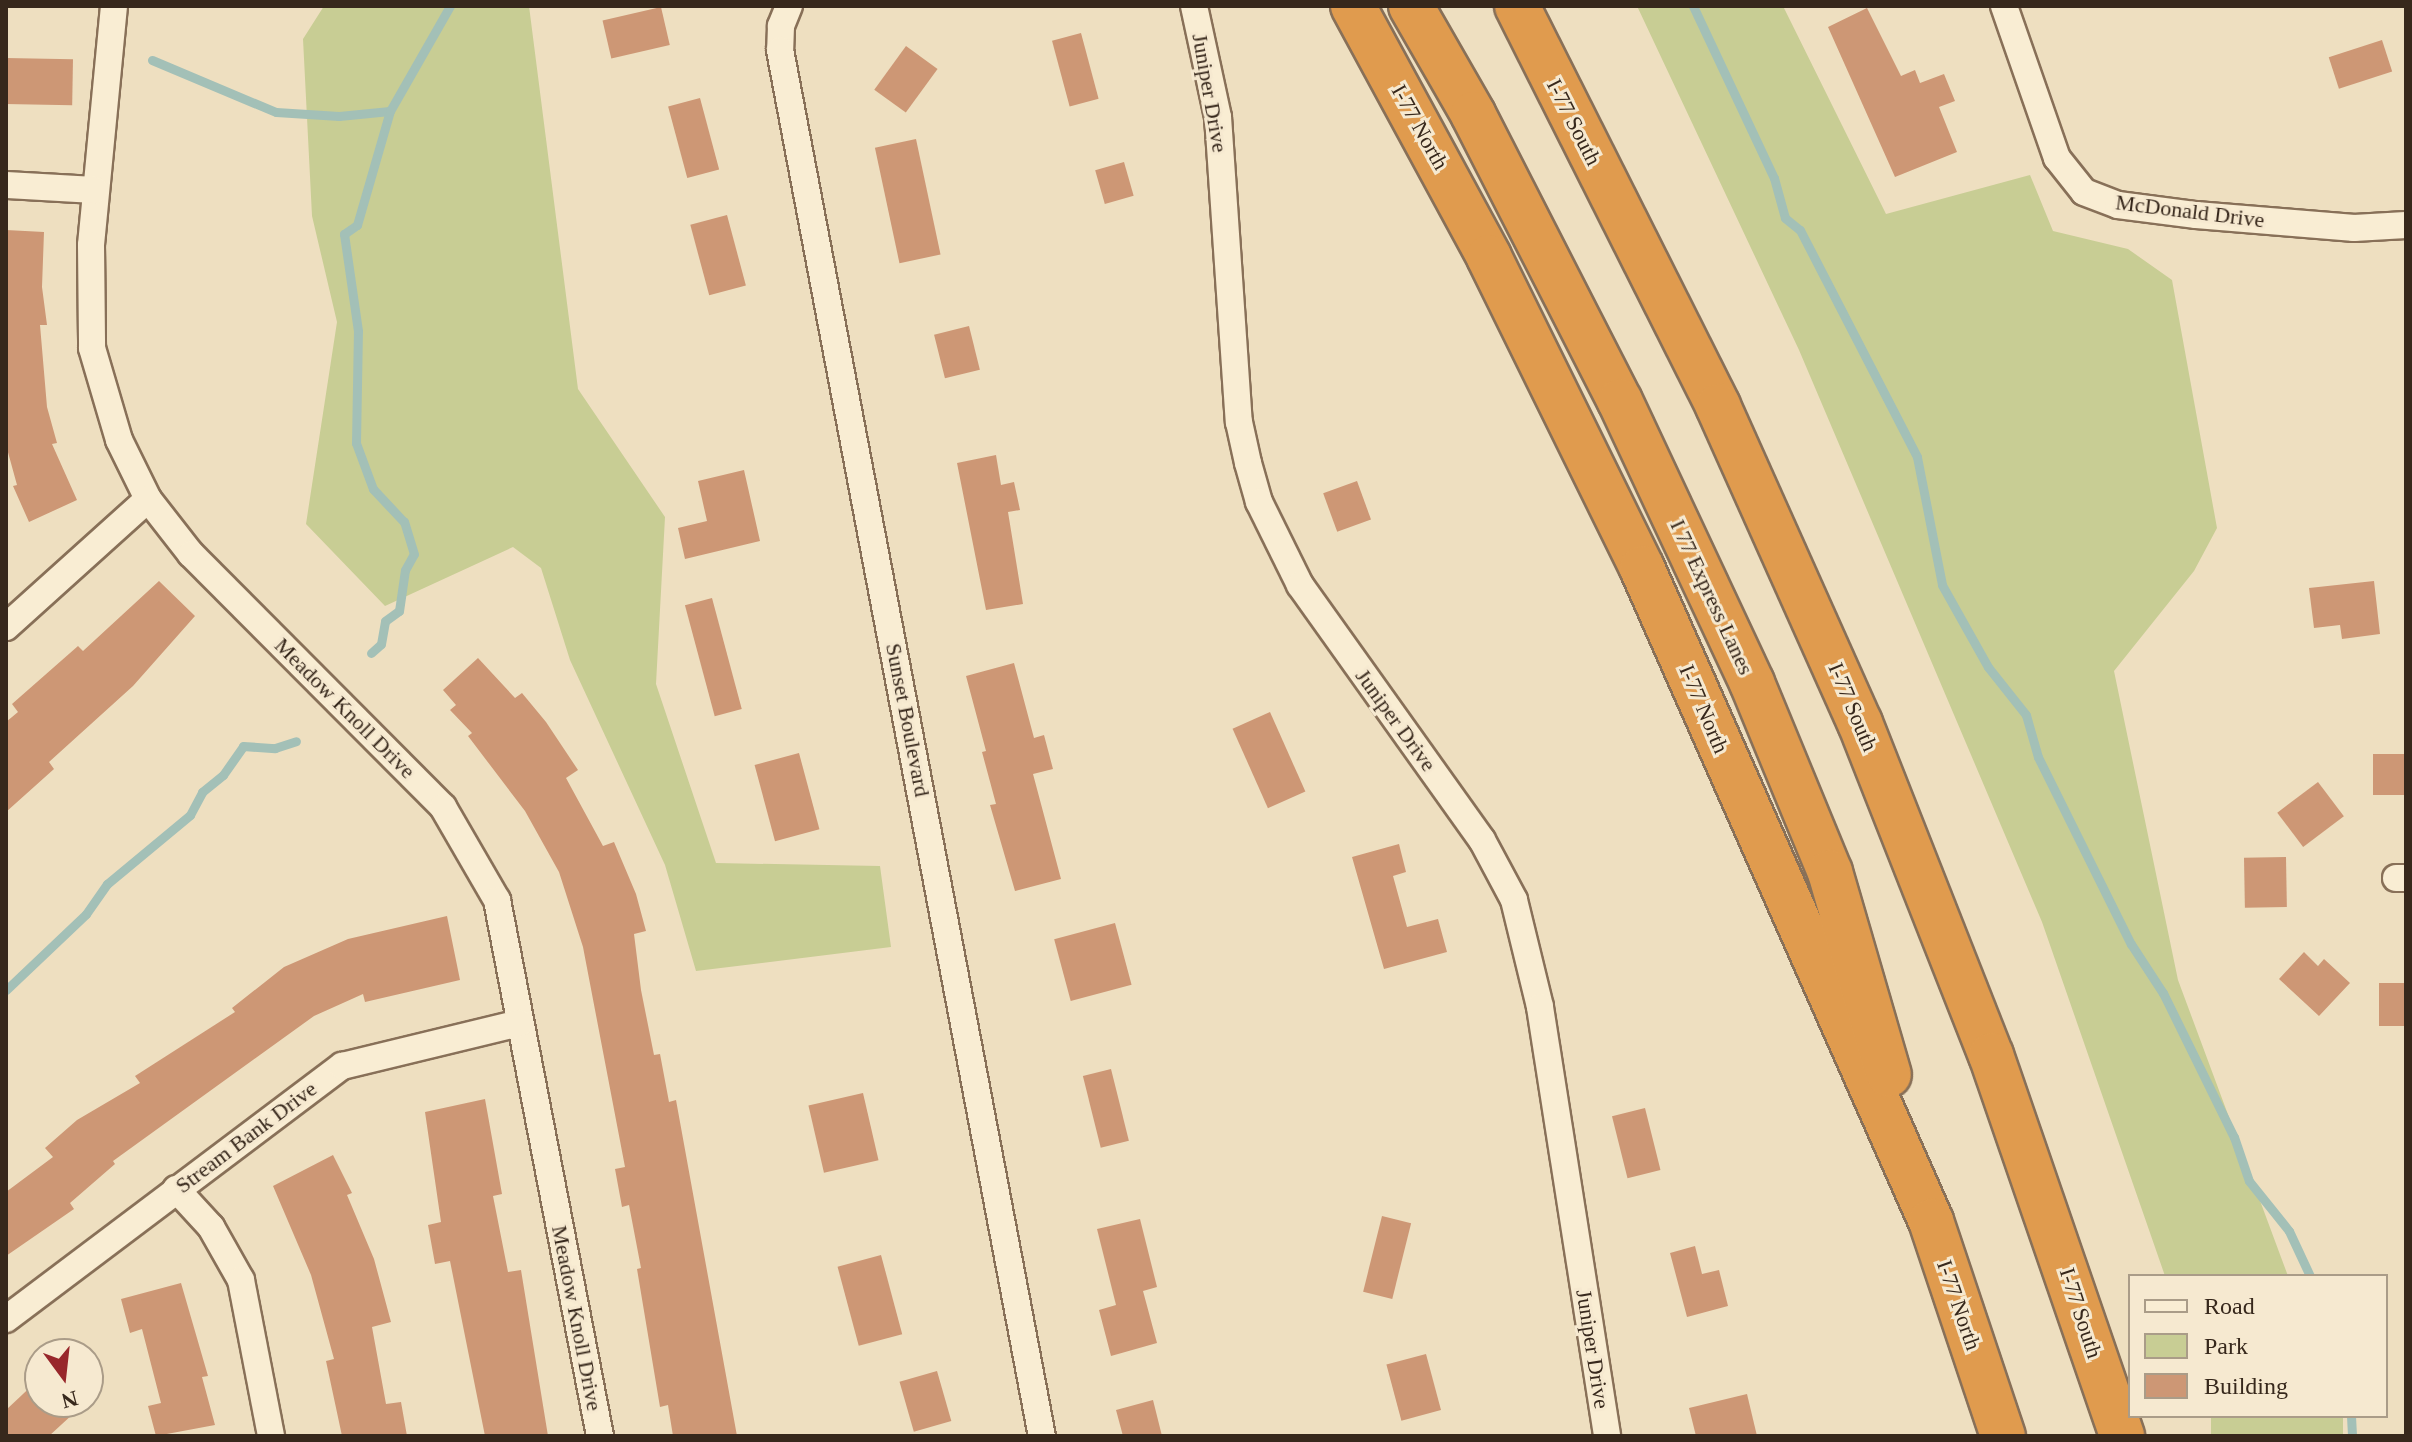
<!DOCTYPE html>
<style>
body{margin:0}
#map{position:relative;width:2412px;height:1442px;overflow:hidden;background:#eedfc0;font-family:Georgia,serif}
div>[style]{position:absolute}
.green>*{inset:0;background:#c8cd94;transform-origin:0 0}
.stream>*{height:9px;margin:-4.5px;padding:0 4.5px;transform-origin:4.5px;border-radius:4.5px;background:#a3c0b7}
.building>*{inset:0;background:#cd9775;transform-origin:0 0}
.roads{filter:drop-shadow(2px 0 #887058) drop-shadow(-2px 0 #887058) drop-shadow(0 2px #887058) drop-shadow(0 -2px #887058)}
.street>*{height:26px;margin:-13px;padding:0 13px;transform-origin:13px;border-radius:13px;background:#f9edd3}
.highway>*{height:44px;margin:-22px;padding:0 22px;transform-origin:22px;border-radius:22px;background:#e09b4e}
span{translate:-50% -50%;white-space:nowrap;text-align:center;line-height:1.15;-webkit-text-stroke:6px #f6e9d0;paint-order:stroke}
.street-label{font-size:22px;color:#37281c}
.frame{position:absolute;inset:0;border:8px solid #37281c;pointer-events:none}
.legend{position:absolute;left:2128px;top:1274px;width:260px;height:144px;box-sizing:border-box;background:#f6e9d0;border:2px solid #aa9c88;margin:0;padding:10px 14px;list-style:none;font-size:24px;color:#37281c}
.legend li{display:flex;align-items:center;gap:16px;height:40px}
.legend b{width:40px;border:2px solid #aa9c88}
.north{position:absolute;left:24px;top:1338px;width:80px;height:80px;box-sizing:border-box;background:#f6e9d0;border:2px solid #aa9c88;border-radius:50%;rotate:165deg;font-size:22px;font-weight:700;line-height:32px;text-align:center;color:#37281c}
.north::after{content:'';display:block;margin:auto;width:28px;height:36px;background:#98272b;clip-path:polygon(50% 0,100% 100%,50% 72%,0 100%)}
</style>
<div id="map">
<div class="green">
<i style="clip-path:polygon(324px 6px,529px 6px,578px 389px,665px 517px,656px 684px,716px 863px,880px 866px,891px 947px,696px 971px,665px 865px,570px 660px,541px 568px,513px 547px,385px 606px,306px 524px,337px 322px,312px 216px,303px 39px)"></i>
<i style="clip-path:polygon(1637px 6px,1783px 6px,1886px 214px,2030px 175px,2053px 231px,2128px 249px,2172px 280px,2217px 528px,2194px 571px,2114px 671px,2178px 980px,2288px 1276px,2165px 1276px,2042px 922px,1799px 350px)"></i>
<i style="left:2211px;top:1416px;width:132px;height:21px"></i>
</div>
<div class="stream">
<i style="left:1693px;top:6px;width:190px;rotate:64.8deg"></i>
<i style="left:1774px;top:178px;width:41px;rotate:74.6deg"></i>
<i style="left:1785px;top:218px;width:19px;rotate:39deg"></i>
<i style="left:1800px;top:230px;width:255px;rotate:62.7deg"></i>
<i style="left:1917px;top:457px;width:130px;rotate:78.9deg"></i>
<i style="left:1942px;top:585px;width:94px;rotate:60.7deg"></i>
<i style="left:1988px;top:667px;width:61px;rotate:51.6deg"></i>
<i style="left:2026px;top:715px;width:44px;rotate:74.1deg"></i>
<i style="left:2038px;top:757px;width:209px;rotate:63.6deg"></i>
<i style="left:2131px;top:944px;width:59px;rotate:56.9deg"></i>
<i style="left:2163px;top:993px;width:161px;rotate:63.8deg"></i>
<i style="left:2234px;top:1137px;width:46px;rotate:71.2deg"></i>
<i style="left:2249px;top:1181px;width:64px;rotate:51.3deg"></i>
<i style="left:2289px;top:1231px;width:50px;rotate:65deg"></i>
<i style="left:152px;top:60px;width:134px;rotate:22.8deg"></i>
<i style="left:276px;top:112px;width:63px;rotate:3.6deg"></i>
<i style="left:339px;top:116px;width:51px;rotate:-5.6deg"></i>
<i style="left:371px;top:653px;width:13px;rotate:-42deg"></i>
<i style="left:381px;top:644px;width:23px;rotate:-80deg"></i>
<i style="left:385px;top:621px;width:17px;rotate:-36deg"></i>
<i style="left:399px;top:611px;width:41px;rotate:-81.7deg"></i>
<i style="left:405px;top:570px;width:18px;rotate:-61deg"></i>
<i style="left:414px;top:554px;width:34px;rotate:-107deg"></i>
<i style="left:404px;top:522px;width:45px;rotate:-133.2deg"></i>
<i style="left:373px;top:489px;width:49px;rotate:-110.3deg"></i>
<i style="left:356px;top:443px;width:112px;rotate:-89deg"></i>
<i style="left:358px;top:331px;width:98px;rotate:-98.2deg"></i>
<i style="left:344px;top:234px;width:16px;rotate:-35deg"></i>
<i style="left:357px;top:225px;width:119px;rotate:-73.9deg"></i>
<i style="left:390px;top:111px;width:121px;rotate:-60.3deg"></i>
<i style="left:6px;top:990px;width:110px;rotate:-43.5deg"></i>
<i style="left:86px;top:914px;width:37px;rotate:-55deg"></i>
<i style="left:107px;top:884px;width:108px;rotate:-39.7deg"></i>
<i style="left:190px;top:815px;width:26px;rotate:-62deg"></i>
<i style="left:202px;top:792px;width:27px;rotate:-39deg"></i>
<i style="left:223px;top:775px;width:35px;rotate:-55deg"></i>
<i style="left:243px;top:746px;width:32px;rotate:4deg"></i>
<i style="left:275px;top:748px;width:22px;rotate:-18deg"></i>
<i style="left:2351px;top:1416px;width:20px;rotate:87deg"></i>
</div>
<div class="building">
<i style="left:661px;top:7px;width:39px;height:60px;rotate:77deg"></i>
<i style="clip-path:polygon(1867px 8px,1901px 76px,1915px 70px,1920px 83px,1944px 74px,1955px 101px,1939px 107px,1957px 152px,1895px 177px,1828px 27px)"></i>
<i style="left:1081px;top:33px;width:68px;height:30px;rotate:75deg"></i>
<i style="left:2382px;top:40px;width:33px;height:56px;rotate:72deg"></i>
<i style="left:906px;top:46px;width:39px;height:54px;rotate:36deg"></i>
<i style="left:6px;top:58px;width:67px;height:46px;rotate:1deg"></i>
<i style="left:700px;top:98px;width:74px;height:33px;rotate:75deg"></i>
<i style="left:916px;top:139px;width:118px;height:42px;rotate:78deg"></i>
<i style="left:1124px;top:162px;width:35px;height:30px;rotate:74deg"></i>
<i style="left:727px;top:215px;width:73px;height:38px;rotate:75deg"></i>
<i style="clip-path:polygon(6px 230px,44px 232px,42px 287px,47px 325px,40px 325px,47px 407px,57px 443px,52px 444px,77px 500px,29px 522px,13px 486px,17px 485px,6px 445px)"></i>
<i style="left:969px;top:326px;width:45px;height:36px;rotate:76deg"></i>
<i style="clip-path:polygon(996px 455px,1001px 485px,1014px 482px,1020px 510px,1008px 512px,1023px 604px,986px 610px,957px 463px)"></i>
<i style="clip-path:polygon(744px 470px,760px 541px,685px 559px,678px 528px,707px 521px,698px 481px)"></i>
<i style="left:1357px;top:481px;width:41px;height:36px;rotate:70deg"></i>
<i style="clip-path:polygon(159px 581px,195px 616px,133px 686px,49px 762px,54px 769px,6px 812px,6px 722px,18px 712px,12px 704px,78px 646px,83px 651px)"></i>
<i style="clip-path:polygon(2374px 581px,2380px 634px,2342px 639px,2340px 625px,2314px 628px,2309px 588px)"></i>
<i style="left:712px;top:598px;width:115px;height:28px;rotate:75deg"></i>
<i style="clip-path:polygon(478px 658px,515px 698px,522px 693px,546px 722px,578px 770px,566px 778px,603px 846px,614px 842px,636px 894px,646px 931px,634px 934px,641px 990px,654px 1055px,660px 1054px,669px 1102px,676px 1100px,737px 1436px,673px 1436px,668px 1405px,660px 1407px,637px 1269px,641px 1268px,629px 1205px,622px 1207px,615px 1169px,625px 1167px,583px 947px,559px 872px,525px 811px,468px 736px,472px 733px,450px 710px,456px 705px,443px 690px)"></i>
<i style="clip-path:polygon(1014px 663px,1034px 738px,1044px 735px,1053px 769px,1033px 774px,1061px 879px,1015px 891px,990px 805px,996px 804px,982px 752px,986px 751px,966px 676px)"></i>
<i style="left:1270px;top:712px;width:87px;height:41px;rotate:66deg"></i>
<i style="left:799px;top:753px;width:79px;height:46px;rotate:75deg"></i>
<i style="left:2406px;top:754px;width:41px;height:33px;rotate:90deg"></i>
<i style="left:2318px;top:782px;width:43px;height:51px;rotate:53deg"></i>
<i style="clip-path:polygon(1399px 844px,1406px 872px,1393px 876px,1407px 927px,1438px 919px,1447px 952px,1384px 969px,1352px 857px)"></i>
<i style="left:2286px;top:857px;width:50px;height:42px;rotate:89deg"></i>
<i style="clip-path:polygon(447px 916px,460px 980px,365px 1002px,363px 994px,314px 1016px,113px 1161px,115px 1164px,70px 1203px,74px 1209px,6px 1256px,6px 1192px,53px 1157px,45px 1148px,77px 1120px,140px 1083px,135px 1076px,235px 1012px,232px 1008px,284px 967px,348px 939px)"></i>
<i style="left:1115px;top:923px;width:64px;height:63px;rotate:75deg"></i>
<i style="clip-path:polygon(2304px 952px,2318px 966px,2324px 959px,2350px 983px,2319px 1016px,2279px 979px)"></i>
<i style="left:2406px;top:983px;width:43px;height:27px;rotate:90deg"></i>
<i style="left:1111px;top:1069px;width:74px;height:29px;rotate:76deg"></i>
<i style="left:863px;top:1093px;width:69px;height:56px;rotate:77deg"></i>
<i style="clip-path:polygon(485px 1099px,502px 1194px,493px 1196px,508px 1272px,521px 1270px,548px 1436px,485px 1436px,450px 1261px,435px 1264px,428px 1225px,441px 1222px,425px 1112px)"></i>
<i style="left:1645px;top:1108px;width:64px;height:34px;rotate:76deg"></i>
<i style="clip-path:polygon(333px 1155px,352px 1193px,347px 1195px,374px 1259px,391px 1322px,372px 1327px,386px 1404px,401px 1402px,407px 1436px,342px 1436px,326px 1361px,334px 1359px,311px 1275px,273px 1186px)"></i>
<i style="left:1382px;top:1216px;width:30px;height:78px;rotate:14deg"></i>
<i style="clip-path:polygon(1140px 1219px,1157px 1287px,1143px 1291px,1157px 1343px,1111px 1356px,1099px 1310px,1116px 1305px,1097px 1229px)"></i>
<i style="clip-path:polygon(1695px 1246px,1702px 1274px,1719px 1270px,1728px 1306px,1687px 1317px,1670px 1253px)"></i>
<i style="left:881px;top:1255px;width:82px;height:45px;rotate:75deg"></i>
<i style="clip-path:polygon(181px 1283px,208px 1376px,202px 1377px,215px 1425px,156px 1436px,148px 1406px,161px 1403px,142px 1329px,130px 1333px,121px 1299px)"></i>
<i style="left:1426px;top:1354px;width:58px;height:41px;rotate:75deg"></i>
<i style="left:937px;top:1371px;width:52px;height:39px;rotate:74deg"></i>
<i style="clip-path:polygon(40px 1378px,40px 1402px,86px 1402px,49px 1436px,6px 1436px,6px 1410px)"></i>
<i style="clip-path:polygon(1747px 1394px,1757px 1436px,1696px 1436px,1689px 1408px)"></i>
<i style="clip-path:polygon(1153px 1400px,1162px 1436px,1123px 1436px,1116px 1410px)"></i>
</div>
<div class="roads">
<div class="street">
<i style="left:114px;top:6px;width:240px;rotate:95.5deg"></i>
<i style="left:91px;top:245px;width:103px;rotate:89.4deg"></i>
<i style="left:92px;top:348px;width:96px;rotate:73.6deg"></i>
<i style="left:119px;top:440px;width:66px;rotate:63.8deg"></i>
<i style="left:148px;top:499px;width:70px;rotate:52deg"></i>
<i style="left:191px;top:554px;width:357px;rotate:45.1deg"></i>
<i style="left:443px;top:807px;width:108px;rotate:59.9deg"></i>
<i style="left:497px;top:900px;width:546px;rotate:79.12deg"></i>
<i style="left:789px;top:6px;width:22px;rotate:112deg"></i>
<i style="left:781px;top:26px;width:24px;rotate:92deg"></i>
<i style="left:780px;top:50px;width:1411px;rotate:79.3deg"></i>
<i style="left:1194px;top:6px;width:114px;rotate:77.8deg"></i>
<i style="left:1218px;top:117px;width:306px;rotate:86.1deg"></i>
<i style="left:1239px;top:422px;width:42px;rotate:77.6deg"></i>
<i style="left:1248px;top:463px;width:41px;rotate:74.2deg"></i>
<i style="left:1259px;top:502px;width:93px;rotate:63.7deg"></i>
<i style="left:1300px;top:585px;width:313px;rotate:54.5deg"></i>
<i style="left:1482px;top:840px;width:68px;rotate:61.9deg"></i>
<i style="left:1514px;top:900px;width:110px;rotate:76.3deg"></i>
<i style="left:1540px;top:1007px;width:434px;rotate:81.1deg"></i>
<i style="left:2004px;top:6px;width:161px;rotate:70.8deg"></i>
<i style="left:2057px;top:158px;width:43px;rotate:51.5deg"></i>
<i style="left:2084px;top:192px;width:36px;rotate:21deg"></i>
<i style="left:2118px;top:205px;width:79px;rotate:7.3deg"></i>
<i style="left:2196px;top:215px;width:159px;rotate:4.7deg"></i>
<i style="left:2354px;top:228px;width:52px;rotate:-3.3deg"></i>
<i style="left:6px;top:185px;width:89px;rotate:3.2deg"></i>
<i style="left:6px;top:627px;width:191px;rotate:-42deg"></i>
<i style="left:2396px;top:878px;width:10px"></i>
<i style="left:176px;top:1189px;width:52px;rotate:47.4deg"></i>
<i style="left:211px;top:1227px;width:61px;rotate:60.5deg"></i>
<i style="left:241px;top:1280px;width:159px;rotate:79.1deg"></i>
<i style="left:6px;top:1319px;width:421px;rotate:-37deg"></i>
<i style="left:342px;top:1066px;width:183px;rotate:-13.6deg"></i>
</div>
<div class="highway">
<i style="left:1353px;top:6px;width:285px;rotate:61.5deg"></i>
<i style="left:1489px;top:257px;width:347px;rotate:63.8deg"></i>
<i style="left:1642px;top:568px;width:714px;rotate:66.13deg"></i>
<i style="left:1931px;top:1221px;width:227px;rotate:71.5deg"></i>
<i style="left:1411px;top:6px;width:125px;rotate:60.1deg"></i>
<i style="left:1473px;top:114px;width:322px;rotate:62.9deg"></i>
<i style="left:1620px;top:401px;width:311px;rotate:64.9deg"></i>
<i style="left:1752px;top:683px;width:204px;rotate:67.6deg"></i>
<i style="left:1830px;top:872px;width:211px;rotate:73.8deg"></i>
<i style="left:1517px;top:6px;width:448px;rotate:63.3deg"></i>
<i style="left:1718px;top:406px;width:347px;rotate:65.9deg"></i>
<i style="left:1860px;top:723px;width:357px;rotate:68.5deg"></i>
<i style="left:1991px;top:1055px;width:403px;rotate:71deg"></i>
</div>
</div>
<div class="street-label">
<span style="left:1210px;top:93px;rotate:80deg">Juniper Drive</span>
<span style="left:1574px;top:122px;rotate:63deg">I-77 South</span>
<span style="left:1420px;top:127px;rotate:61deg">I-77 North</span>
<span style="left:2190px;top:211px;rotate:7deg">McDonald Drive</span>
<span style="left:1712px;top:597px;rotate:65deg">I 77 Express Lanes</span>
<span style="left:1853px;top:707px;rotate:67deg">I-77 South</span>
<span style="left:345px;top:708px;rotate:45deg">Meadow Knoll Drive</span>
<span style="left:1704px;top:709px;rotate:67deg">I-77 North</span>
<span style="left:908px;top:720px;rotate:79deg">Sunset Boulevard</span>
<span style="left:1396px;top:720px;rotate:54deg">Juniper Drive</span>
<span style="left:246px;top:1137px;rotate:-37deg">Stream Bank Drive</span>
<span style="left:1959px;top:1305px;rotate:71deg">I-77 North</span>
<span style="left:2081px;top:1313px;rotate:72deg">I-77 South</span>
<span style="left:577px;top:1318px;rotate:79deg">Meadow Knoll Drive</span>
<span style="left:1593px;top:1349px;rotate:81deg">Juniper Drive</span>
</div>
<div class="frame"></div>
<ul class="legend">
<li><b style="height:10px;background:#f9edd3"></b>Road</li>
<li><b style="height:22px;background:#c8cd94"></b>Park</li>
<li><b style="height:22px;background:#cd9775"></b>Building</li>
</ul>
<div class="north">N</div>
</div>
